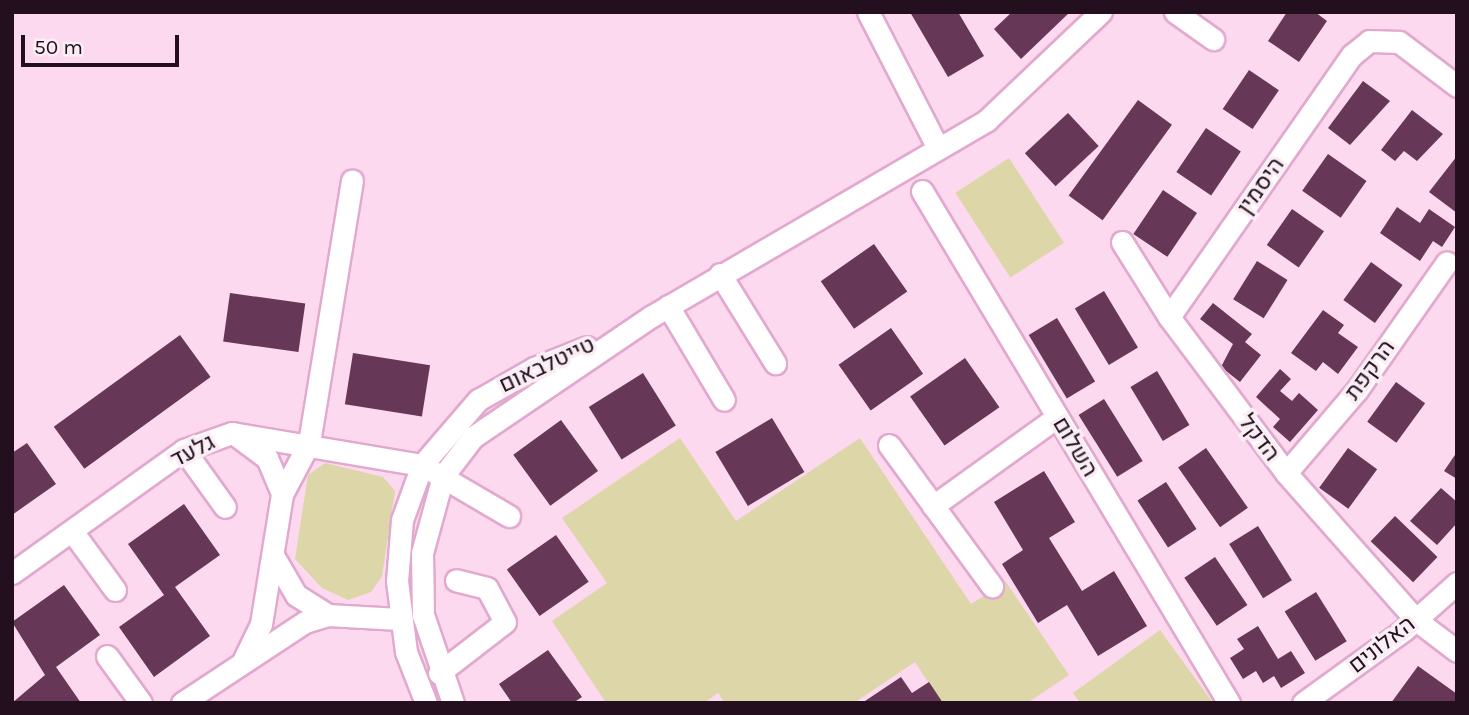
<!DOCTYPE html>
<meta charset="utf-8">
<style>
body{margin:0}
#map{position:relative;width:1469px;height:715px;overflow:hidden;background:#fcd9ef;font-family:Karla,Heebo,sans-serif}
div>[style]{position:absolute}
.green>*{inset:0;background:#ddd6a8;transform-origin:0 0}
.building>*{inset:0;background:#663757;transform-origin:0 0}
.roads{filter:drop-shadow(2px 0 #e2a9ce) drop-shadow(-2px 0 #e2a9ce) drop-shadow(0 2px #e2a9ce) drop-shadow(0 -2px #e2a9ce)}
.minor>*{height:21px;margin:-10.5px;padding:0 10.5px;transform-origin:10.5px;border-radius:10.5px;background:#fff}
span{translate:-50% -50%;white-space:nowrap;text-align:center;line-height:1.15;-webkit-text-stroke:7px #faeef5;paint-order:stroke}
.street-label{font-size:23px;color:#230f1d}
.frame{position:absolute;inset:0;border:14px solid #230f1d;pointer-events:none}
.scale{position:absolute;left:21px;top:35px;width:158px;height:32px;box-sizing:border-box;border:4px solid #230f1d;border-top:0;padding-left:9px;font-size:21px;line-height:24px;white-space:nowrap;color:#230f1d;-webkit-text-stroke:5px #faeef5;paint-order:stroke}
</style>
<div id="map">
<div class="green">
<i style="left:1009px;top:158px;width:101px;height:64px;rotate:57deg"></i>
<i style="clip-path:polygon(680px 438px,736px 521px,860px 438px,971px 604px,1006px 582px,1069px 675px,1027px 703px,942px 703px,915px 662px,854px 703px,725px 703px,718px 693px,704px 703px,606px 703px,552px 621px,607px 583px,562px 518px)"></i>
<i style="clip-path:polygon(325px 463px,383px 477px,395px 491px,382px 576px,371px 592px,348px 600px,322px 588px,295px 559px,308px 475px)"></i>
<i style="clip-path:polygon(1160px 630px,1213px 703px,1080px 703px,1073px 693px)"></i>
</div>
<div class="building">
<i style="clip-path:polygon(910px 12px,958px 12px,984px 56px,948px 77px)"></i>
<i style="clip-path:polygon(1012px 12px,1070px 12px,1021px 59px,994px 29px)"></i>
<i style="clip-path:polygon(1287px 12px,1315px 12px,1327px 21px,1299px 62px,1268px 41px)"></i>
<i style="left:1249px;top:70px;width:36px;height:47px;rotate:34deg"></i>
<i style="clip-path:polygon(1363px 81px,1390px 101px,1350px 145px,1328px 128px)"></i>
<i style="left:1138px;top:100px;width:42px;height:118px;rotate:36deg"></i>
<i style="clip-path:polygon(1412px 110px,1443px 134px,1417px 161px,1404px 151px,1395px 161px,1381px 150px)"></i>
<i style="left:1068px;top:113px;width:45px;height:59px;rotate:47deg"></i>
<i style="left:1206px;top:128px;width:42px;height:53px;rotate:34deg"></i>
<i style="left:1328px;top:154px;width:47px;height:45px;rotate:35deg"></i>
<i style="clip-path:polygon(1457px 156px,1457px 213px,1429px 192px)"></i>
<i style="left:1163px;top:190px;width:41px;height:53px;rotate:34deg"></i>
<i style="clip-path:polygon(1397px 207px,1420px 223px,1429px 209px,1455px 227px,1442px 247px,1433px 241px,1420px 261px,1380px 233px)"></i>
<i style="left:1292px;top:209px;width:39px;height:44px;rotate:35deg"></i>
<i style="left:874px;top:244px;width:58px;height:65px;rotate:55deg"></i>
<i style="left:1257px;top:261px;width:36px;height:45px;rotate:32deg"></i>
<i style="left:1371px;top:262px;width:39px;height:47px;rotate:36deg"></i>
<i style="left:1104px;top:291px;width:66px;height:34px;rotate:59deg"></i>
<i style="left:230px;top:293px;width:76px;height:49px;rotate:8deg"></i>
<i style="clip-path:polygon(1213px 303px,1252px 334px,1245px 342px,1261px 355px,1240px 382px,1221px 367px,1233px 344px,1200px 319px)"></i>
<i style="clip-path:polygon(1323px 310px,1344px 325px,1338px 333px,1358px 347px,1338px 374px,1323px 362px,1316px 371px,1291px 353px)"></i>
<i style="left:1057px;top:318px;width:74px;height:33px;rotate:59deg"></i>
<i style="left:891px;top:328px;width:56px;height:64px;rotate:55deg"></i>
<i style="left:180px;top:335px;width:52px;height:156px;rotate:54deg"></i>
<i style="left:353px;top:353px;width:78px;height:52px;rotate:9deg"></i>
<i style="left:965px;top:358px;width:60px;height:67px;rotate:55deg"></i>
<i style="clip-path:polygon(1280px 369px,1291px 379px,1280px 391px,1292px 401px,1299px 393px,1318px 410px,1290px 442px,1273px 427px,1280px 419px,1256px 397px)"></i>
<i style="left:1157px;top:371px;width:63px;height:31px;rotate:59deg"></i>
<i style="left:643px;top:373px;width:62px;height:64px;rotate:58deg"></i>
<i style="left:1396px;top:382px;width:36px;height:49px;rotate:36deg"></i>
<i style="left:1104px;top:399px;width:73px;height:30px;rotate:58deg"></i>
<i style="left:772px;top:418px;width:63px;height:66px;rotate:59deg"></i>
<i style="left:561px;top:420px;width:63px;height:59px;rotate:54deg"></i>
<i style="clip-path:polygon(27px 443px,56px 484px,12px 515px,12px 453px)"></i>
<i style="left:1206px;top:448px;width:73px;height:34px;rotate:55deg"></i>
<i style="left:1348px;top:448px;width:36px;height:49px;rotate:36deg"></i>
<i style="clip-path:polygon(1457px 452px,1457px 479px,1444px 471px)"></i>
<i style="clip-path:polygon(1044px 471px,1075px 522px,1049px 538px,1082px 591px,1114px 571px,1147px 626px,1098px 656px,1067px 605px,1038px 623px,1002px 564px,1023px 550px,994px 502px)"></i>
<i style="left:1166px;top:482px;width:56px;height:34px;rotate:57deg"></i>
<i style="clip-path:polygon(1441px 488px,1457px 502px,1457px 523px,1437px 545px,1410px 521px)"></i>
<i style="clip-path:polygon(184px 504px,220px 555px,175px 587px,210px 636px,154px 677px,119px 627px,164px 595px,128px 544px)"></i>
<i style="left:1395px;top:516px;width:59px;height:35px;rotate:44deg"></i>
<i style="left:1258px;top:526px;width:64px;height:34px;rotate:58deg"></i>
<i style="left:556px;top:535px;width:57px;height:60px;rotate:55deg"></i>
<i style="left:1215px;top:557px;width:58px;height:37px;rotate:56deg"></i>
<i style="clip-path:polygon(64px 585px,100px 635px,56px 667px,81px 703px,12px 703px,45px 675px,12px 622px)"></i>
<i style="left:1316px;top:592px;width:58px;height:37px;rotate:58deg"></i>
<i style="clip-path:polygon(1258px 626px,1278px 659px,1291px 651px,1305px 673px,1281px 688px,1274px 676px,1263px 683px,1256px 671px,1243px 679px,1230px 658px,1244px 649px,1237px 639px)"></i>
<i style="clip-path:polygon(548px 650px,582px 697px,573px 703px,512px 703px,499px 684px)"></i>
<i style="clip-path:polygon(1418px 666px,1457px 694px,1457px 703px,1391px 703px)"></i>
<i style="clip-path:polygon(901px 677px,912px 693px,929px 682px,943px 703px,862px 703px)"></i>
</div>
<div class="roads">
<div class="minor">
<i style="left:868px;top:12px;width:153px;rotate:62.8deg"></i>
<i style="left:1175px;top:12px;width:47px;rotate:35.4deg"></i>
<i style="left:922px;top:191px;width:597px;rotate:59.05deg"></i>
<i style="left:1122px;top:242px;width:89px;rotate:57.9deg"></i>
<i style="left:1169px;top:317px;width:195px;rotate:53.1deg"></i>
<i style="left:1286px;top:473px;width:196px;rotate:48.5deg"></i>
<i style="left:1416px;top:620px;width:51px;rotate:37.1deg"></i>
<i style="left:720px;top:274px;width:105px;rotate:58.3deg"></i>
<i style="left:668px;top:306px;width:109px;rotate:59.2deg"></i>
<i style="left:1169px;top:317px;width:320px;rotate:-55.1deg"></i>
<i style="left:1352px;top:55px;width:22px;rotate:-39deg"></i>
<i style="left:1369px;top:41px;width:30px;rotate:2deg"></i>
<i style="left:1399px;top:42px;width:73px;rotate:37.2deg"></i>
<i style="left:236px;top:435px;width:39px;rotate:37deg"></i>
<i style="left:267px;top:458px;width:39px;rotate:67deg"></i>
<i style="left:889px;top:445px;width:175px;rotate:53.9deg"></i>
<i style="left:184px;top:450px;width:70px;rotate:54.3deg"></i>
<i style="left:1286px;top:473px;width:109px;rotate:-49.5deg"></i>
<i style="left:1357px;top:390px;width:156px;rotate:-54.9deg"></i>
<i style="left:933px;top:506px;width:153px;rotate:-35.7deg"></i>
<i style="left:72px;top:531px;width:73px;rotate:53.9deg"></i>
<i style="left:274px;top:557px;width:44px;rotate:59.9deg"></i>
<i style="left:296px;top:595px;width:38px;rotate:32deg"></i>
<i style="left:12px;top:573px;width:211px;rotate:-35.6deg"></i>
<i style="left:184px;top:450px;width:51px;rotate:-19.5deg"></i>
<i style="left:232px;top:433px;width:193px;rotate:9.6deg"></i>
<i style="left:422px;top:465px;width:101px;rotate:30.4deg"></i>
<i style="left:107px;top:656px;width:58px;rotate:54.1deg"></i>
<i style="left:244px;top:659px;width:39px;rotate:-64deg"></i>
<i style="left:261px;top:624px;width:132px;rotate:-80.8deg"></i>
<i style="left:282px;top:494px;width:58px;rotate:-62.1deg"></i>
<i style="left:309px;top:443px;width:266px;rotate:-80.7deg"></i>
<i style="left:439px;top:673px;width:83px;rotate:-37.7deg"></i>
<i style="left:505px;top:622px;width:38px;rotate:-118deg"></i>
<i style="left:487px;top:588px;width:32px;rotate:-166deg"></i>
<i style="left:182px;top:703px;width:147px;rotate:-33.4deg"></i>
<i style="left:305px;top:622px;width:24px;rotate:-17deg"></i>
<i style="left:328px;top:615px;width:71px;rotate:3.2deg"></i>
<i style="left:426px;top:703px;width:55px;rotate:-111.4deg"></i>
<i style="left:406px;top:652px;width:72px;rotate:-97.2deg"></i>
<i style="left:397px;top:581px;width:61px;rotate:-85.3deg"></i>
<i style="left:402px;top:520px;width:59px;rotate:-70deg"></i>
<i style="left:422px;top:465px;width:86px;rotate:-49.3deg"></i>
<i style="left:478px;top:400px;width:64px;rotate:-29.7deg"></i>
<i style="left:534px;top:368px;width:57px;rotate:-21.6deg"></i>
<i style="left:453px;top:703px;width:93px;rotate:-108.8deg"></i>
<i style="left:423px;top:615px;width:62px;rotate:-90.9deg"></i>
<i style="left:422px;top:553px;width:80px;rotate:-74.7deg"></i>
<i style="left:443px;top:476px;width:49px;rotate:-52.4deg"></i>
<i style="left:473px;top:437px;width:216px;rotate:-34.1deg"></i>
<i style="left:652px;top:316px;width:388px;rotate:-30.3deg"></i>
<i style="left:987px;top:120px;width:157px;rotate:-43.5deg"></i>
<i style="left:1303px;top:703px;width:125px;rotate:-35.9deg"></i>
<i style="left:1404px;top:630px;width:71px;rotate:-41.6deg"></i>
</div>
</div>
<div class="street-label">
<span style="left:1261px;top:186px;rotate:-55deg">היסמין</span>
<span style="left:547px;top:365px;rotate:-25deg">טייטלבאום</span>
<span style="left:1370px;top:370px;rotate:-54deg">הרקפת</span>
<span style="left:1259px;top:438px;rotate:53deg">הדקל</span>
<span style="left:1075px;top:447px;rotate:59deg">השלום</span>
<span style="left:193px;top:451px;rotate:-27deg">גלעד</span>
<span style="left:1382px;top:645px;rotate:-38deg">האלונים</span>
</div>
<div class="frame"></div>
<div class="scale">50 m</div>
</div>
